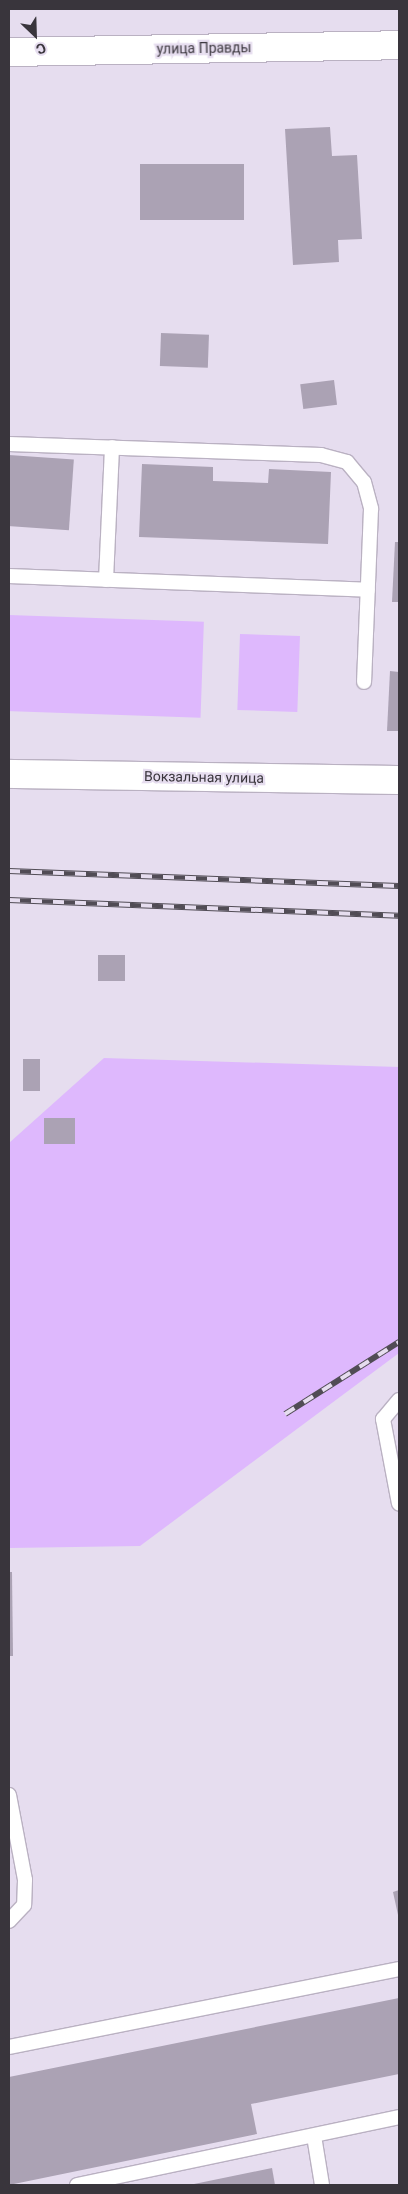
<!DOCTYPE html>
<meta charset="utf-8">
<style>
body{margin:0}
#map{position:relative;width:408px;height:2194px;overflow:hidden;background:#e6ddef;font-family:Roboto,sans-serif}
div>[style]{position:absolute}
.green>*{inset:0;background:#deb8fd;transform-origin:0 0}
.building>*{inset:0;background:#aba2b4;transform-origin:0 0}
.roads{filter:drop-shadow(1px 0 #bab1c2) drop-shadow(-1px 0 #bab1c2) drop-shadow(0 1px #bab1c2) drop-shadow(0 -1px #bab1c2)}
.service>*{height:14px;margin:-7px;padding:0 7px;transform-origin:7px;border-radius:7px;background:#fff}
.minor>*{height:28px;margin:-14px;padding:0 14px;transform-origin:14px;border-radius:14px;background:#fff}
.rail>*{height:5.5px;margin-top:-2.75px;transform-origin:0;background:repeating-linear-gradient(90deg,#e6ddef 0 11px,#514c55 0 22px);box-sizing:border-box;border-block:1px solid #514c55}
span{translate:-50% -50%;white-space:nowrap;text-align:center;line-height:1.15;-webkit-text-stroke:4.5px #e6ddef;paint-order:stroke}
.street-label{font-size:14px;color:#39353c}
.frame{position:absolute;inset:0;border:10px solid #39353c;pointer-events:none}
.north{position:absolute;left:10px;top:10px;width:50px;height:50px;-webkit-text-stroke:4px #e6ddef;paint-order:stroke;rotate:156deg;font-size:14px;font-weight:700;line-height:20px;text-align:center;color:#39353c}
.north::after{content:'';display:block;margin:auto;width:18px;height:22px;background:#39353c;clip-path:polygon(50% 0,100% 100%,50% 72%,0 100%)}
</style>
<div id="map">
<div class="green">
<i style="left:9px;top:615px;width:195px;height:96px;rotate:2deg"></i>
<i style="left:240px;top:634px;width:60px;height:76px;rotate:2deg"></i>
<i style="clip-path:polygon(104px 1058px,399px 1067px,399px 1353px,140px 1546px,9px 1548px,9px 1143px)"></i>
</div>
<div class="building">
<i style="clip-path:polygon(330px 127px,332px 156px,357px 155px,362px 239px,338px 240px,339px 262px,293px 265px,285px 129px)"></i>
<i style="left:244px;top:164px;width:56px;height:104px;rotate:90deg"></i>
<i style="left:161px;top:333px;width:48px;height:33px;rotate:2deg"></i>
<i style="left:334px;top:380px;width:25px;height:34px;rotate:83deg"></i>
<i style="left:9px;top:455px;width:65px;height:71px;rotate:4deg"></i>
<i style="clip-path:polygon(142px 464px,213px 467px,213px 481px,268px 483px,269px 469px,331px 472px,328px 544px,139px 537px)"></i>
<i style="clip-path:polygon(395px 542px,399px 542px,399px 602px,392px 602px)"></i>
<i style="clip-path:polygon(390px 671px,399px 672px,399px 731px,387px 731px)"></i>
<i style="left:125px;top:955px;width:26px;height:27px;rotate:90deg"></i>
<i style="left:23px;top:1059px;width:17px;height:32px"></i>
<i style="left:44px;top:1118px;width:31px;height:26px"></i>
<i style="clip-path:polygon(9px 1572px,12px 1572px,13px 1656px,9px 1656px)"></i>
<i style="clip-path:polygon(399px 1890px,399px 1915px,398px 1915px,393px 1892px)"></i>
<i style="clip-path:polygon(399px 1998px,399px 2074px,251px 2104px,257px 2134px,9px 2185px,9px 2077px)"></i>
<i style="clip-path:polygon(272px 2168px,275px 2185px,194px 2185px,194px 2184px)"></i>
</div>
<div class="roads">
<div class="service">
<i style="left:9px;top:444px;width:312px;rotate:2deg"></i>
<i style="left:321px;top:455px;width:27px;rotate:15deg"></i>
<i style="left:347px;top:462px;width:26px;rotate:50deg"></i>
<i style="left:364px;top:482px;width:28px;rotate:75deg"></i>
<i style="left:371px;top:509px;width:173px;rotate:92.3deg"></i>
<i style="left:9px;top:576px;width:359px;rotate:2.2deg"></i>
<i style="left:106px;top:580px;width:133px;rotate:-87.4deg"></i>
<i style="left:399px;top:1400px;width:25px;rotate:130deg"></i>
<i style="left:383px;top:1419px;width:86px;rotate:79.3deg"></i>
<i style="left:9px;top:1795px;width:86px;rotate:79.3deg"></i>
<i style="left:25px;top:1880px;width:25px;rotate:92deg"></i>
<i style="left:24px;top:1905px;width:22px;rotate:133deg"></i>
<i style="left:9px;top:2047px;width:398px;rotate:-11.3deg"></i>
<i style="left:314px;top:2136px;width:50px;rotate:80.7deg"></i>
<i style="left:77px;top:2185px;width:329px;rotate:-11.9deg"></i>
</div>
<div class="minor">
<i style="left:9px;top:52px;width:390px;rotate:-1deg"></i>
<i style="left:9px;top:774px;width:390px;rotate:0.9deg"></i>
</div>
</div>
<div class="rail">
<i style="left:9px;top:871px;width:390px;rotate:2.2deg"></i>
<i style="left:9px;top:900px;width:390px;rotate:2.3deg"></i>
<i style="left:285px;top:1414px;width:135px;rotate:-32.3deg"></i>
</div>
<div class="street-label">
<span style="left:204px;top:48px;rotate:-1deg">улица Правды</span>
<span style="left:204px;top:777px;rotate:1deg">Вокзальная улица</span>
</div>
<div class="frame"></div>
<div class="north">С</div>
</div>
